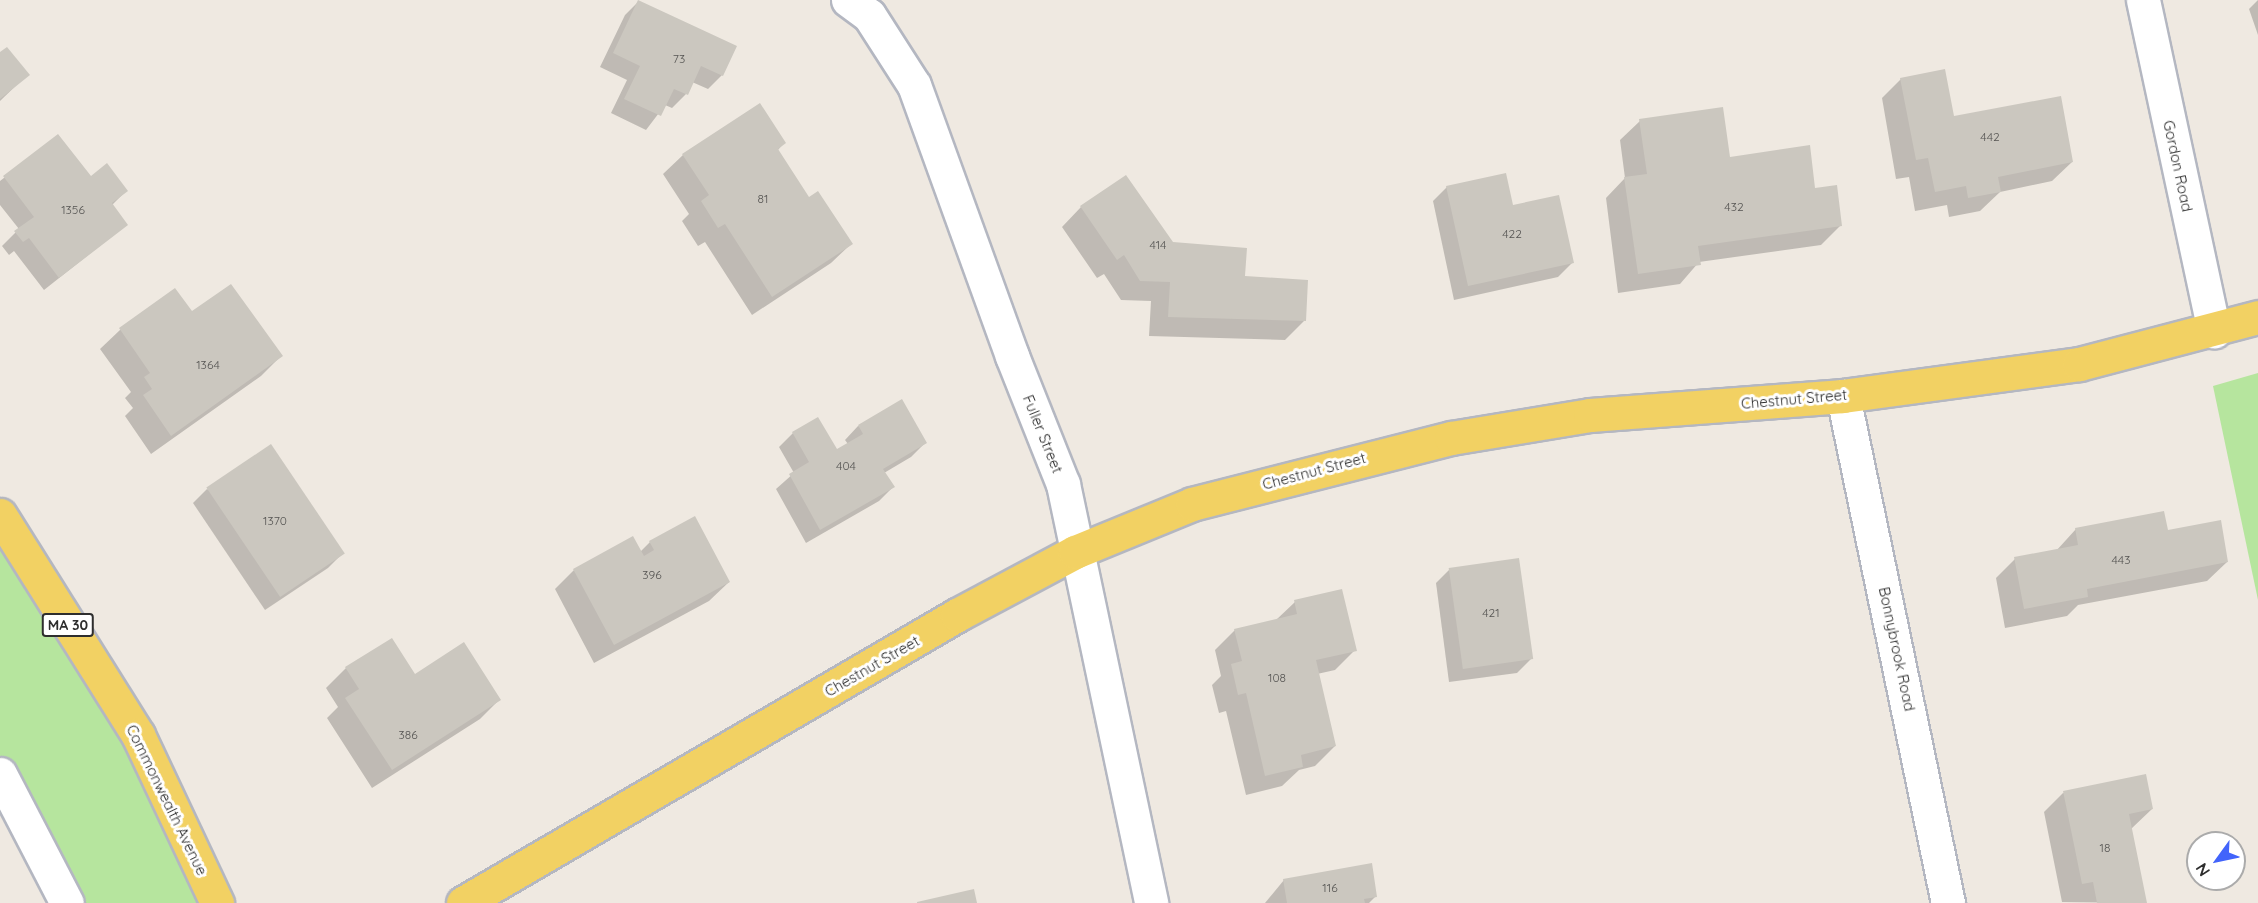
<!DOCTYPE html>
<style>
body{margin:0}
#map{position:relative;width:2258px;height:903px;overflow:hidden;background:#efe9e1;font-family:Quicksand,sans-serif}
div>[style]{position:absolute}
.green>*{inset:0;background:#b6e59e}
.shadow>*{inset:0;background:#0003}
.building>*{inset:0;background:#cbc7bf;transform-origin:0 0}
.roads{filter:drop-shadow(2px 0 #b4b7c1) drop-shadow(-2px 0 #b4b7c1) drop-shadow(0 2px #b4b7c1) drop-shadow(0 -2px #b4b7c1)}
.minor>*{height:33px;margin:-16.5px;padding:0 16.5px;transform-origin:16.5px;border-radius:16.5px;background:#fff}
.major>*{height:33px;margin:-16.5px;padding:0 16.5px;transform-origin:16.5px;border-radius:16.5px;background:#f2d163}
span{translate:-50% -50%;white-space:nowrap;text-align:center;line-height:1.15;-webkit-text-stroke:6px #fff;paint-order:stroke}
.number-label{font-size:12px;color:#555452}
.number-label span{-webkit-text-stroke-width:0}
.shield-label span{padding:2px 4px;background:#fff;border:2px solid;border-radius:4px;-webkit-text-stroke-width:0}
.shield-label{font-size:14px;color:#2e2e2e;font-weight:700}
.street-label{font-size:15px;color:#2e2e2e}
.north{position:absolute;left:2186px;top:831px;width:60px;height:60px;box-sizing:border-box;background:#fff;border:2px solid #ababab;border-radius:50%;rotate:237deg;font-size:16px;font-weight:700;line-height:24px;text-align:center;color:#2e2e2e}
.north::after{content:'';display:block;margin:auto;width:21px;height:27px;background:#4264fb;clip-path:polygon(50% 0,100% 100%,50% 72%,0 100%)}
</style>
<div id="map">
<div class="green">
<i style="clip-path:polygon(2258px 373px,2258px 600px,2213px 386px)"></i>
<i style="clip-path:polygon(0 515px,217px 903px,67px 903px,0 774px)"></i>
</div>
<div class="shadow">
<i style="clip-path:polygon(2258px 0,2258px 35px,2249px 9px)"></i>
<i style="clip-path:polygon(639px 1px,722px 75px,708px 89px,692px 82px,686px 94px,672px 108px,665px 105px,646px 130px,611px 113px,627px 80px,600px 67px,625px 15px)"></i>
<i style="clip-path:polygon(0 54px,28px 74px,0 101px)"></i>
<i style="clip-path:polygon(1901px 79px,1953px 118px,2072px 162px,2052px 181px,2000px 192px,1980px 211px,1949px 217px,1947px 205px,1915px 211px,1909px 177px,1896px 179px,1882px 98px)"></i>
<i style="clip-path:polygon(1640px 121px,1729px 158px,1841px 225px,1821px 245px,1699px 262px,1680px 284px,1618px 293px,1606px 198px,1625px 178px,1620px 140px)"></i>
<i style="clip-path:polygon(58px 136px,90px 178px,126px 191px,112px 205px,126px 225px,44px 290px,14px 251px,9px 255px,2px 246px,19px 229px,0 205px,0 181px)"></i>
<i style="clip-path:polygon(784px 143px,777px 151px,808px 199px,851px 244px,831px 263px,752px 315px,705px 242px,698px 246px,682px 221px,689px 214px,663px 174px,683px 155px)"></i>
<i style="clip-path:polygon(1447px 187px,1572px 263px,1558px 277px,1454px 300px,1433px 201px)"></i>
<i style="clip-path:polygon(1081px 207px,1244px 277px,1305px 320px,1285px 340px,1149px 336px,1151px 301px,1121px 300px,1104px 274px,1097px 278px,1062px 227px)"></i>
<i style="clip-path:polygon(175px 290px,192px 313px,281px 356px,261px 376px,151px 454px,125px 416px,133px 408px,125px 398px,131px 392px,100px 349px,120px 330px)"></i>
<i style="clip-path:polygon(858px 426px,925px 443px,911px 457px,884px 473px,893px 487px,879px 501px,806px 543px,776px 489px,794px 473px,779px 447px,793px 433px,836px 451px,848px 444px,845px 440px)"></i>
<i style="clip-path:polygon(207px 489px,342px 554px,328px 568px,265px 610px,193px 503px)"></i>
<i style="clip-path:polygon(2076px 529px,2166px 532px,2227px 562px,2207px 581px,2078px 605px,2067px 616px,2005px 628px,1996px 578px,2015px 559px,2056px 551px)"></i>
<i style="clip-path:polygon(650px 542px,729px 582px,709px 601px,594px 663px,555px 589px,574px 570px,640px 552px)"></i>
<i style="clip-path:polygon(1450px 569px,1531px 659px,1517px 673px,1449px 682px,1436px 583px)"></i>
<i style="clip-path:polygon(1295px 602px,1355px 650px,1335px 670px,1317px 674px,1335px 746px,1315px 766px,1299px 770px,1282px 786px,1246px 795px,1226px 711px,1219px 713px,1212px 685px,1221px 676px,1215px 650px,1235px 630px,1276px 620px)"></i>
<i style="clip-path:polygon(391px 640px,415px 676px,499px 700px,480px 719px,372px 788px,327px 718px,338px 707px,326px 688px,346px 668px)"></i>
<i style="clip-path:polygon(2063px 793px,2152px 809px,2131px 829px,2146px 903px,2062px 902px,2044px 812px)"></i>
<i style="clip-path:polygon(1284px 880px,1376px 896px,1369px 903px,1265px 903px)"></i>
</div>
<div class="building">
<i style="clip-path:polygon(638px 0,737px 46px,723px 76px,701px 66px,688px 95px,674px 89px,661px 116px,624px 99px,640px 66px,613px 53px)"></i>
<i style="clip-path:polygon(7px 47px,30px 75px,0 99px,0 52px)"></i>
<i style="clip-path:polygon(1945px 69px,1954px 116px,2061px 96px,2073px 162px,1998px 177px,2001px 192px,1968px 198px,1966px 186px,1935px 192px,1928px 158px,1916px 160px,1900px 78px)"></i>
<i style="clip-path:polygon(760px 103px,786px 143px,778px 149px,809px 197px,818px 191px,853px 244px,772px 297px,725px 224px,718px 228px,701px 201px,709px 195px,682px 154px)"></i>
<i style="clip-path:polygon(1723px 107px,1730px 157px,1810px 145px,1815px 188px,1837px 185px,1842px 226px,1698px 246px,1701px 265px,1638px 274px,1624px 177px,1647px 174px,1639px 119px)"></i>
<i style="clip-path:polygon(58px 134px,91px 176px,107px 163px,128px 191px,112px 203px,128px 225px,59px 278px,29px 238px,23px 242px,14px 231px,34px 217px,3px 176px)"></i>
<i style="clip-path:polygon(1506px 173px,1513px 205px,1559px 195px,1574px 263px,1468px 286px,1446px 186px)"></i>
<i style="clip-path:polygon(1126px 175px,1173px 242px,1247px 248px,1245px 276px,1308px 280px,1306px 321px,1168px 317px,1170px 282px,1140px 281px,1124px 255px,1117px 260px,1080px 206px)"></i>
<i style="clip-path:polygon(231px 284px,283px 356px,171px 436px,143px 395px,152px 389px,144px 377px,150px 373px,119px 328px,175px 288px,192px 311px)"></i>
<i style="clip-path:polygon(902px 399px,927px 443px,883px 469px,895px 487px,820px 530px,789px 474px,809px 462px,792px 432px,818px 417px,837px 449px,863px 434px,858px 425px)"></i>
<i style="left:271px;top:444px;width:132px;height:78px;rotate:56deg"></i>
<i style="clip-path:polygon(2164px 511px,2168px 530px,2221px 520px,2228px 562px,2087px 589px,2088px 597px,2024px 609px,2014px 557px,2078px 545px,2075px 528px)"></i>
<i style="clip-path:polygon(695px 516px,730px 582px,614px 645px,573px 569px,633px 536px,644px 556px,654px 550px,649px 541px)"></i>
<i style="left:1519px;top:558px;width:102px;height:71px;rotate:82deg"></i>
<i style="clip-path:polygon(1342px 589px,1357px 651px,1316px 660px,1336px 746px,1301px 755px,1303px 767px,1265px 776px,1246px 693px,1238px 695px,1231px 664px,1242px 661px,1234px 629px,1297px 614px,1294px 600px)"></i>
<i style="clip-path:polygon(392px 638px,415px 674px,464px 642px,501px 700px,392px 770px,345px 698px,359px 689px,345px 667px)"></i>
<i style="clip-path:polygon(2146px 774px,2153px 809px,2129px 814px,2147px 903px,2097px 903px,2093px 882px,2082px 884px,2063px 791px)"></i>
<i style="clip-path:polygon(1372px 863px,1377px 897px,1364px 899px,1365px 903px,1287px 903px,1283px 879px)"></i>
<i style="clip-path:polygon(974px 889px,977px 903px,917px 903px,917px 902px)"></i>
</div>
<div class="roads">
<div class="minor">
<i style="left:848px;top:0;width:26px;rotate:36deg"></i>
<i style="left:869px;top:15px;width:83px;rotate:57.3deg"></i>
<i style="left:914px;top:85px;width:288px;rotate:70.1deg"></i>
<i style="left:1012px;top:356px;width:138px;rotate:68.3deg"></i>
<i style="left:1063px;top:484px;width:428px;rotate:78.1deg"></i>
<i style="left:2143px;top:0;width:339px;rotate:77.9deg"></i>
<i style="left:1843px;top:396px;width:518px;rotate:78.3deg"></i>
<i style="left:0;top:774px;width:145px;rotate:62.6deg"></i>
</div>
<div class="major">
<i style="left:0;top:515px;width:260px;rotate:57.9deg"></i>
<i style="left:138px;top:735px;width:186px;rotate:64.8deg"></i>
<i style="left:463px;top:903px;width:572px;rotate:-30.24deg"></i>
<i style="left:957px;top:615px;width:134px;rotate:-28.1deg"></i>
<i style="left:1075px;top:552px;width:126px;rotate:-22.3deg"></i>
<i style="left:1192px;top:504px;width:267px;rotate:-14.3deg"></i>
<i style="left:1451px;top:438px;width:141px;rotate:-9.4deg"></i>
<i style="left:1590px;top:415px;width:254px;rotate:-4.3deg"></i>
<i style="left:1843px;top:396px;width:238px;rotate:-7.7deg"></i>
<i style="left:2079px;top:364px;width:185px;rotate:-14.7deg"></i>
</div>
</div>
<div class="number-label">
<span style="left:679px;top:59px">73</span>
<span style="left:1990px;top:137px">442</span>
<span style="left:763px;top:199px">81</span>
<span style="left:1734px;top:207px">432</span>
<span style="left:73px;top:210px">1356</span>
<span style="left:1512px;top:234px">422</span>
<span style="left:1158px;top:245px">414</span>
<span style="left:208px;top:365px">1364</span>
<span style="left:846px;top:466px">404</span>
<span style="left:275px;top:521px">1370</span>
<span style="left:2121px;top:560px">443</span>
<span style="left:652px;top:575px">396</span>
<span style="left:1491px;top:613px">421</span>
<span style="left:1277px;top:678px">108</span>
<span style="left:408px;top:735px">386</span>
<span style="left:2105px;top:848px">18</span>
<span style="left:1330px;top:888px">116</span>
</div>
<div class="shield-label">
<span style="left:68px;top:625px">MA 30</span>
</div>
<div class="street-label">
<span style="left:2178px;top:166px;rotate:78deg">Gordon Road</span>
<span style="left:1794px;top:399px;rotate:-5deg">Chestnut Street</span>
<span style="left:1043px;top:434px;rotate:68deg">Fuller Street</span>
<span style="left:1314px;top:471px;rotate:-15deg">Chestnut Street</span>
<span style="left:1897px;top:649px;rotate:78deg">Bonnybrook Road</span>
<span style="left:872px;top:666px;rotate:-30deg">Chestnut Street</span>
<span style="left:167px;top:800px;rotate:64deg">Commonwealth Avenue</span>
</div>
<div class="north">N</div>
</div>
